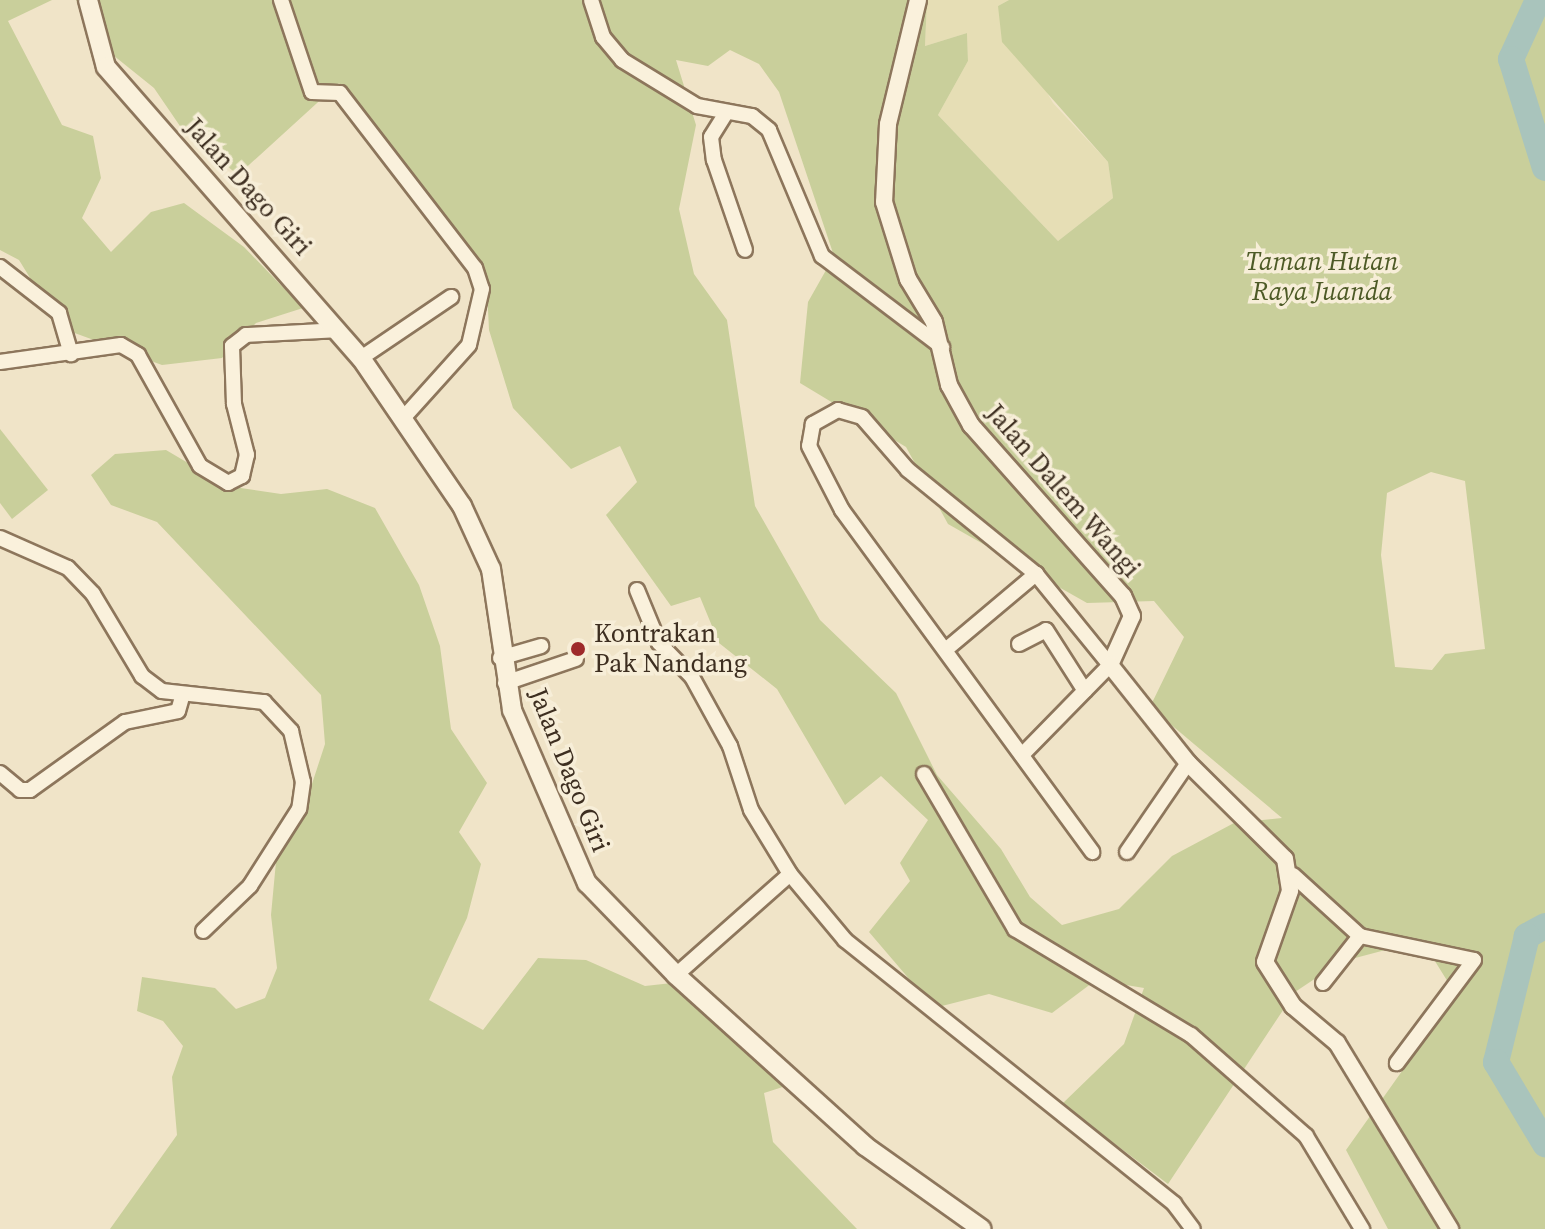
<!DOCTYPE html>
<style>
body{margin:0}
#map{position:relative;width:1545px;height:1229px;overflow:hidden;background:#f0e4c8;font-family:"Source Serif 4",serif}
div>[style]{position:absolute}
.farmland>*{inset:0;background:#e6deb5}
.green>*{inset:0;background:#c9cf9b}
.river>*{height:26px;margin:-13px;padding:0 13px;transform-origin:13px;border-radius:13px;background:#a9c4bc}
.roads{filter:drop-shadow(2px 0 #8d765c) drop-shadow(-2px 0 #8d765c) drop-shadow(0 2px #8d765c) drop-shadow(0 -2px #8d765c)}
.minor>*{height:14px;margin:-7px;padding:0 7px;transform-origin:7px;border-radius:7px;background:#faf1dc}
.tertiary>*{height:16px;margin:-8px;padding:0 8px;transform-origin:8px;border-radius:8px;background:#faf1dc}
.secondary>*{height:18px;margin:-9px;padding:0 9px;transform-origin:9px;border-radius:9px;background:#faf1dc}
.dots>*{width:22px;height:22px;translate:-50% -50%;box-sizing:border-box;border:4px solid #f7eed8;border-radius:50%}
span{translate:-50% -50%;white-space:nowrap;text-align:center;line-height:1.15;-webkit-text-stroke:7px #f7eed8;paint-order:stroke}
.street-label{font-size:26px;color:#3d2e20}
.park-label{font-size:26px;color:#4d5a26;font-style:italic}
.poi-label{font-size:26px;color:#3d2e20}
.left{translate:0 -50%;text-align:left}
</style>
<div id="map">
<div class="farmland">
<i style="clip-path:polygon(927px 0,1009px 0,998px 6px,1053px 103px,1108px 162px,1113px 198px,1058px 241px,938px 115px,968px 61px,967px 33px,925px 46px)"></i>
</div>
<div class="green">
<i style="clip-path:polygon(0 0,52px 0,8px 21px,62px 125px,93px 136px,101px 178px,82px 218px,111px 252px,151px 212px,184px 203px,244px 247px,303px 308px,256px 323px,222px 358px,162px 365px,61px 328px,19px 260px,0 250px)"></i>
<i style="clip-path:polygon(evenodd,76px 0,927px 0,925px 46px,967px 33px,968px 61px,938px 115px,1058px 241px,1113px 198px,1108px 162px,1002px 42px,998px 6px,1009px 0,1545px 0,1545px 1229px,1388px 1229px,1346px 1150px,1456px 995px,1433px 958px,1393px 948px,1340px 962px,1295px 992px,1168px 1184px,1062px 1104px,1124px 1044px,1144px 988px,1096px 980px,1052px 1013px,989px 994px,934px 1008px,869px 932px,910px 881px,900px 863px,928px 820px,881px 776px,845px 805px,777px 689px,719px 643px,700px 597px,671px 606px,606px 515px,637px 482px,620px 446px,571px 469px,513px 408px,489px 330px,487px 289px,339px 83px,238px 175px,182px 129px,154px 88px,103px 47px,76px 0,730px 50px,759px 64px,779px 92px,834px 256px,808px 302px,800px 383px,906px 447px,948px 524px,1087px 603px,1154px 601px,1184px 637px,1150px 707px,1282px 818px,1234px 823px,1172px 856px,1119px 909px,1062px 925px,1030px 897px,1001px 849px,937px 775px,896px 693px,820px 620px,755px 506px,727px 320px,694px 274px,679px 209px,696px 125px,676px 60px,708px 66px,730px 50px,76px 0,1431px 472px,1465px 481px,1485px 649px,1445px 654px,1432px 670px,1395px 667px,1381px 555px,1387px 493px,1431px 472px)"></i>
<i style="clip-path:polygon(0 429px,48px 490px,12px 519px,0 503px)"></i>
<i style="clip-path:polygon(166px 450px,227px 486px,281px 494px,327px 489px,375px 508px,419px 585px,440px 646px,451px 729px,487px 783px,459px 832px,481px 864px,467px 918px,429px 1000px,483px 1030px,538px 958px,586px 960px,645px 986px,681px 982px,792px 1084px,764px 1093px,773px 1142px,857px 1229px,110px 1229px,177px 1135px,172px 1077px,183px 1046px,163px 1021px,137px 1011px,142px 977px,215px 988px,236px 1009px,265px 998px,277px 968px,271px 915px,277px 851px,309px 793px,325px 744px,321px 695px,157px 522px,111px 505px,91px 475px,115px 454px)"></i>
</div>
<div class="river">
<i style="left:1538px;top:0;width:65px;rotate:114.6deg"></i>
<i style="left:1511px;top:59px;width:114px;rotate:72.7deg"></i>
<i style="left:1545px;top:926px;width:21px;rotate:151deg"></i>
<i style="left:1527px;top:936px;width:130px;rotate:103.8deg"></i>
<i style="left:1496px;top:1062px;width:96px;rotate:59.1deg"></i>
</div>
<div class="roads">
<div class="minor">
<i style="left:281px;top:0;width:97px;rotate:71.4deg"></i>
<i style="left:312px;top:92px;width:28px;rotate:2deg"></i>
<i style="left:340px;top:93px;width:221px;rotate:52.4deg"></i>
<i style="left:475px;top:268px;width:22px;rotate:72deg"></i>
<i style="left:482px;top:289px;width:57px;rotate:103.1deg"></i>
<i style="left:469px;top:345px;width:96px;rotate:132deg"></i>
<i style="left:591px;top:0;width:39px;rotate:72deg"></i>
<i style="left:603px;top:37px;width:30px;rotate:50deg"></i>
<i style="left:622px;top:60px;width:88px;rotate:31.5deg"></i>
<i style="left:697px;top:106px;width:56px;rotate:10.3deg"></i>
<i style="left:752px;top:116px;width:22px;rotate:39deg"></i>
<i style="left:769px;top:130px;width:137px;rotate:67.2deg"></i>
<i style="left:822px;top:256px;width:151px;rotate:37.2deg"></i>
<i style="left:726px;top:113px;width:28px;rotate:122deg"></i>
<i style="left:711px;top:137px;width:23px;rotate:83deg"></i>
<i style="left:714px;top:160px;width:95px;rotate:71deg"></i>
<i style="left:0;top:267px;width:75px;rotate:37.9deg"></i>
<i style="left:59px;top:313px;width:43px;rotate:73.7deg"></i>
<i style="left:361px;top:358px;width:109px;rotate:-34.1deg"></i>
<i style="left:0;top:362px;width:122px;rotate:-8deg"></i>
<i style="left:121px;top:345px;width:20px;rotate:30deg"></i>
<i style="left:138px;top:355px;width:127px;rotate:60.8deg"></i>
<i style="left:200px;top:466px;width:33px;rotate:31deg"></i>
<i style="left:228px;top:483px;width:16px;rotate:-27deg"></i>
<i style="left:242px;top:476px;width:22px;rotate:-77deg"></i>
<i style="left:247px;top:455px;width:53px;rotate:-104.3deg"></i>
<i style="left:234px;top:404px;width:58px;rotate:-92deg"></i>
<i style="left:232px;top:346px;width:18px;rotate:-38deg"></i>
<i style="left:246px;top:335px;width:92px;rotate:-3.1deg"></i>
<i style="left:0;top:538px;width:74px;rotate:23.8deg"></i>
<i style="left:68px;top:568px;width:36px;rotate:46deg"></i>
<i style="left:93px;top:594px;width:96px;rotate:59.1deg"></i>
<i style="left:142px;top:676px;width:25px;rotate:37deg"></i>
<i style="left:162px;top:691px;width:103px;rotate:6.2deg"></i>
<i style="left:264px;top:702px;width:40px;rotate:47deg"></i>
<i style="left:291px;top:731px;width:52px;rotate:76.8deg"></i>
<i style="left:303px;top:782px;width:27px;rotate:98deg"></i>
<i style="left:299px;top:809px;width:91px;rotate:122.5deg"></i>
<i style="left:250px;top:886px;width:65px;rotate:136.2deg"></i>
<i style="left:1036px;top:574px;width:165px;rotate:-140.9deg"></i>
<i style="left:908px;top:470px;width:70px;rotate:-131deg"></i>
<i style="left:862px;top:417px;width:25px;rotate:-164deg"></i>
<i style="left:838px;top:410px;width:29px;rotate:151deg"></i>
<i style="left:813px;top:424px;width:22px;rotate:100deg"></i>
<i style="left:809px;top:446px;width:72px;rotate:62.7deg"></i>
<i style="left:842px;top:510px;width:424px;rotate:53.8deg"></i>
<i style="left:637px;top:590px;width:57px;rotate:67.5deg"></i>
<i style="left:659px;top:643px;width:47px;rotate:45.9deg"></i>
<i style="left:692px;top:677px;width:79px;rotate:61.2deg"></i>
<i style="left:730px;top:746px;width:67px;rotate:71.8deg"></i>
<i style="left:751px;top:810px;width:75px;rotate:58.6deg"></i>
<i style="left:790px;top:874px;width:86px;rotate:50.2deg"></i>
<i style="left:845px;top:940px;width:422px;rotate:38.7deg"></i>
<i style="left:1174px;top:1204px;width:31px;rotate:53deg"></i>
<i style="left:1019px;top:644px;width:30px;rotate:-27deg"></i>
<i style="left:1046px;top:630px;width:72px;rotate:57.4deg"></i>
<i style="left:949px;top:647px;width:114px;rotate:-40deg"></i>
<i style="left:1036px;top:574px;width:117px;rotate:50.9deg"></i>
<i style="left:1110px;top:665px;width:126px;rotate:134.4deg"></i>
<i style="left:500px;top:658px;width:43px;rotate:-16.3deg"></i>
<i style="left:505px;top:683px;width:75px;rotate:-18.7deg"></i>
<i style="left:0;top:773px;width:26px;rotate:40deg"></i>
<i style="left:20px;top:790px;width:10px"></i>
<i style="left:30px;top:790px;width:117px;rotate:-35.6deg"></i>
<i style="left:125px;top:722px;width:54px;rotate:-11.7deg"></i>
<i style="left:178px;top:711px;width:15px;rotate:-74deg"></i>
<i style="left:924px;top:774px;width:180px;rotate:59.6deg"></i>
<i style="left:1015px;top:929px;width:205px;rotate:31.1deg"></i>
<i style="left:1191px;top:1035px;width:153px;rotate:41.3deg"></i>
<i style="left:1306px;top:1136px;width:109px;rotate:58.9deg"></i>
<i style="left:1127px;top:852px;width:108px;rotate:-55.6deg"></i>
<i style="left:1293px;top:875px;width:91px;rotate:42.3deg"></i>
<i style="left:1360px;top:936px;width:116px;rotate:11.9deg"></i>
<i style="left:1474px;top:960px;width:129px;rotate:126.8deg"></i>
<i style="left:676px;top:975px;width:152px;rotate:-41.5deg"></i>
<i style="left:1323px;top:983px;width:60px;rotate:-51.8deg"></i>
</div>
<div class="tertiary">
<i style="left:918px;top:0;width:128px;rotate:103.6deg"></i>
<i style="left:888px;top:124px;width:78px;rotate:92.9deg"></i>
<i style="left:884px;top:202px;width:81px;rotate:72.7deg"></i>
<i style="left:908px;top:279px;width:50px;rotate:58.8deg"></i>
<i style="left:934px;top:322px;width:65px;rotate:76.6deg"></i>
<i style="left:949px;top:385px;width:46px;rotate:61.2deg"></i>
<i style="left:971px;top:425px;width:229px;rotate:48.4deg"></i>
<i style="left:1123px;top:596px;width:22px;rotate:66deg"></i>
<i style="left:1132px;top:616px;width:54px;rotate:114.2deg"></i>
<i style="left:1110px;top:665px;width:125px;rotate:51.5deg"></i>
<i style="left:1188px;top:763px;width:136px;rotate:44.7deg"></i>
<i style="left:1285px;top:859px;width:32px;rotate:81deg"></i>
<i style="left:1290px;top:891px;width:75px;rotate:109.4deg"></i>
<i style="left:1265px;top:962px;width:52px;rotate:57.5deg"></i>
<i style="left:1293px;top:1006px;width:57px;rotate:40.1deg"></i>
<i style="left:1337px;top:1043px;width:218px;rotate:58.7deg"></i>
</div>
<div class="secondary">
<i style="left:88px;top:0;width:69px;rotate:75deg"></i>
<i style="left:106px;top:67px;width:387px;rotate:48.8deg"></i>
<i style="left:361px;top:358px;width:179px;rotate:55.7deg"></i>
<i style="left:462px;top:506px;width:69px;rotate:65.3deg"></i>
<i style="left:491px;top:569px;width:143px;rotate:81.5deg"></i>
<i style="left:512px;top:710px;width:189px;rotate:66.6deg"></i>
<i style="left:587px;top:883px;width:128px;rotate:45.9deg"></i>
<i style="left:676px;top:975px;width:255px;rotate:42.1deg"></i>
<i style="left:865px;top:1146px;width:143px;rotate:35.4deg"></i>
</div>
</div>
<div class="dots">
<i style="left:578px;top:649px;background:#9e2a2b"></i>
</div>
<div class="street-label">
<span style="left:248px;top:187px;rotate:48deg">Jalan Dago Giri</span>
<span style="left:1063px;top:491px;rotate:49deg">Jalan Dalem Wangi</span>
<span style="left:569px;top:770px;rotate:68deg">Jalan Dago Giri</span>
</div>
<div class="park-label">
<span style="left:1322px;top:277px">Taman Hutan<br>Raya Juanda</span>
</div>
<div class="poi-label">
<span class="left" style="left:594px;top:649px">Kontrakan<br>Pak Nandang</span>
</div>
</div>
